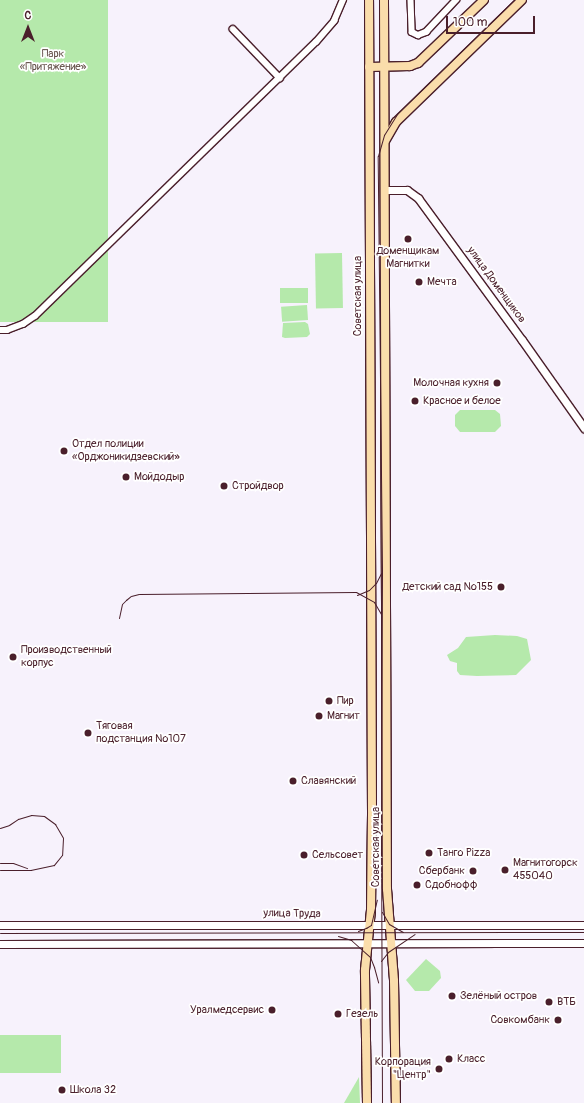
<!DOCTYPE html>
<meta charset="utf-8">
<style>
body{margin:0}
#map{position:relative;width:584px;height:1103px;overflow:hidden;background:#f7f2fc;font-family:Pangolin,sans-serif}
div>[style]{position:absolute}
.green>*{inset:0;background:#b5e9ab;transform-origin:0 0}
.roads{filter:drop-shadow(1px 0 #4a1f2b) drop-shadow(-1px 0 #4a1f2b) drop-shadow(0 1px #4a1f2b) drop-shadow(0 -1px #4a1f2b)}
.minor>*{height:5.5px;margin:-2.75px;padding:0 2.75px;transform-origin:2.75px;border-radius:2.75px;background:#fff}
.tertiary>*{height:7px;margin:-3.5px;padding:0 3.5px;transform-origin:3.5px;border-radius:3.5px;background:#fff}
.secondary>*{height:7px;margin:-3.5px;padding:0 3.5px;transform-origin:3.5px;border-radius:3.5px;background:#fff}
.primary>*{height:8px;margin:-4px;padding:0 4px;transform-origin:4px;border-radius:4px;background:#faddab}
.tram>*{height:1px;margin:-0.5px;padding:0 0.5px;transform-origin:0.5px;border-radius:0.5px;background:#4a1f2b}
.dots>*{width:11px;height:11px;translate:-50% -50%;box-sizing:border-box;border:2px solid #fff;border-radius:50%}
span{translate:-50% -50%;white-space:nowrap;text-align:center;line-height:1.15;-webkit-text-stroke:3.5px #fff;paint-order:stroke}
.park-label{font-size:11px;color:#65524b}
.poi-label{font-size:11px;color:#4a1f2b}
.left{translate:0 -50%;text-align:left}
.right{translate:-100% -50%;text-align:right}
.street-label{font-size:11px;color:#4a1f2b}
.north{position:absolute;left:8px;top:8px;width:40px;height:40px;-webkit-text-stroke:3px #fff;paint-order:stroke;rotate:0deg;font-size:11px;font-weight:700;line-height:16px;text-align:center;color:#4a1f2b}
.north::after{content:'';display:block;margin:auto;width:14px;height:18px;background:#4a1f2b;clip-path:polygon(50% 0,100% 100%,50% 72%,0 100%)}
.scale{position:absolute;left:446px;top:16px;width:89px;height:18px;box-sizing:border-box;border:2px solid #4a1f2b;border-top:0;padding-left:5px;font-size:12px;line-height:14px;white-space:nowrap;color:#4a1f2b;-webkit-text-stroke:3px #fff;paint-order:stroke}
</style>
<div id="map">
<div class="green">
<i style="left:0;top:0;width:108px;height:322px"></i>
<i style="left:342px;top:253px;width:55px;height:27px;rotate:89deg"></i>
<i style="left:308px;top:288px;width:15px;height:28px;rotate:90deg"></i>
<i style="left:307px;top:305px;width:15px;height:26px;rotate:86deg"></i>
<i style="clip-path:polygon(305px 322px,308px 324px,310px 334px,307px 337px,285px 338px,282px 337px,283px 323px)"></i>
<i style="clip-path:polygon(460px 410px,495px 410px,500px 414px,501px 426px,495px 432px,460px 432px,455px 426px,455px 415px)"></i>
<i style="clip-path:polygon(495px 635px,517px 636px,527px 639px,531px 660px,516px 675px,477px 676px,460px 675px,457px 671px,457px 663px,450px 661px,447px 655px,458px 648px,466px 637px)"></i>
<i style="clip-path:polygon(426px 959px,440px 971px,441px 978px,429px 991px,415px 991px,406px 980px)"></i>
<i style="left:0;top:1035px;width:61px;height:38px"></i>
<i style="clip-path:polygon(359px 1077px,360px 1103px,344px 1103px)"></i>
</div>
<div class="roads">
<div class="minor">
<i style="left:411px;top:0;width:32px;rotate:88deg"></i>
<i style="left:412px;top:32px;width:7px;rotate:27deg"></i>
<i style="left:418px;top:35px;width:9px;rotate:-21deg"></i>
<i style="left:426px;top:32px;width:44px;rotate:-46.8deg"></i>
<i style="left:233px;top:29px;width:68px;rotate:46.2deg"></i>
<i style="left:0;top:330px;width:7px"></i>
<i style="left:7px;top:330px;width:17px;rotate:-21deg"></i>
<i style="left:23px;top:324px;width:14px;rotate:-34deg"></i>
<i style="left:35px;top:316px;width:392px;rotate:-44.3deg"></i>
<i style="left:316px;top:42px;width:28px;rotate:-49deg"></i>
<i style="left:334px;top:21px;width:23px;rotate:-67deg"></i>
</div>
<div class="tertiary">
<i style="left:384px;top:190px;width:23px"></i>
<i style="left:407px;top:190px;width:14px;rotate:36deg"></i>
<i style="left:418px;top:198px;width:176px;rotate:53.8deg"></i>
<i style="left:522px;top:340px;width:108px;rotate:54.8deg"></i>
</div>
<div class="secondary">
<i style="left:0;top:925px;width:584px"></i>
<i style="left:0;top:944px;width:584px;rotate:-0.1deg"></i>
</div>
<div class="primary">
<i style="left:384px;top:0;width:889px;rotate:89.81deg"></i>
<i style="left:387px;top:889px;width:92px;rotate:85.6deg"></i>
<i style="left:394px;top:981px;width:122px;rotate:89.1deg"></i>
<i style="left:369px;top:67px;width:41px;rotate:-1.4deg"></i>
<i style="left:410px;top:66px;width:9px;rotate:-21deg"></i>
<i style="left:418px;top:63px;width:91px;rotate:-43.7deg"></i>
<i style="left:385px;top:141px;width:22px;rotate:-60deg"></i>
<i style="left:396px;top:122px;width:175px;rotate:-44.1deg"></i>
<i style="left:367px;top:1103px;width:133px;rotate:-90.9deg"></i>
<i style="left:365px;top:970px;width:60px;rotate:-84.3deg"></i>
<i style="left:371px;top:910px;width:100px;rotate:-89.4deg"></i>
<i style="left:372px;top:810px;width:810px;rotate:-90.21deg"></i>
</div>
</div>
<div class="tram">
<i style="left:357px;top:595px;width:13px;rotate:-23deg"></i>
<i style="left:369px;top:590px;width:10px;rotate:-45deg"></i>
<i style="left:376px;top:583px;width:11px;rotate:-63deg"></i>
<i style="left:119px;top:618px;width:14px;rotate:-78deg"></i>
<i style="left:122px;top:604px;width:6px;rotate:-45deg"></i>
<i style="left:126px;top:600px;width:6px;rotate:-39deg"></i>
<i style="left:131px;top:596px;width:8px;rotate:-14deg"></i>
<i style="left:139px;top:594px;width:217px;rotate:-0.5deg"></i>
<i style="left:356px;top:592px;width:21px;rotate:29deg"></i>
<i style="left:374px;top:602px;width:14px;rotate:60deg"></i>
<i style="left:0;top:828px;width:9px;rotate:-18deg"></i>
<i style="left:9px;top:825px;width:11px;rotate:-34deg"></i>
<i style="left:18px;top:819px;width:14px;rotate:-17deg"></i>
<i style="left:31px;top:815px;width:13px;rotate:4deg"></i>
<i style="left:44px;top:816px;width:14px;rotate:36deg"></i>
<i style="left:55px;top:824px;width:16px;rotate:60deg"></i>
<i style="left:63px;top:838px;width:17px;rotate:93deg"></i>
<i style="left:62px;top:855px;width:13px;rotate:129deg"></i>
<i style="left:54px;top:865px;width:24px;rotate:168deg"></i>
<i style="left:31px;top:870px;width:31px;rotate:180deg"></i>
<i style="left:0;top:863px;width:13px"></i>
<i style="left:13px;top:863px;width:15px;rotate:20deg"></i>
<i style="left:382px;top:912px;width:14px;rotate:60deg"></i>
<i style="left:389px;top:924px;width:16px;rotate:30deg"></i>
<i style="left:358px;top:931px;width:9px;rotate:-21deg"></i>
<i style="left:366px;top:928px;width:6px;rotate:-31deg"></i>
<i style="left:371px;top:925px;width:26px;rotate:-77deg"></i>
<i style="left:0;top:933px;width:584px;rotate:-0.1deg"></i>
<i style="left:338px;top:936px;width:14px;rotate:17deg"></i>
<i style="left:351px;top:940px;width:25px;rotate:42deg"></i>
<i style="left:370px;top:957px;width:11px;rotate:68deg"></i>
<i style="left:374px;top:967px;width:16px;rotate:75deg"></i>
<i style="left:381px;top:961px;width:11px;rotate:-52deg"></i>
<i style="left:388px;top:952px;width:32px;rotate:-34deg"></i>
<i style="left:382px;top:1103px;width:245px;rotate:-90.2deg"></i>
<i style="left:381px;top:858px;width:289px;rotate:-89.8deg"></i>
<i style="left:382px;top:569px;width:413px;rotate:-90.6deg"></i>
<i style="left:378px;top:156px;width:22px;rotate:-74deg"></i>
<i style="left:384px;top:135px;width:25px;rotate:-58deg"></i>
<i style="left:397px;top:114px;width:163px;rotate:-44.3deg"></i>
</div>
<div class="dots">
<i style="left:408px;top:239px;background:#4a1f2b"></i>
<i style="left:419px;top:282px;background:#4a1f2b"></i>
<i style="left:497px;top:383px;background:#4a1f2b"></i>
<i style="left:415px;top:401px;background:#4a1f2b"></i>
<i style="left:64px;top:451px;background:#4a1f2b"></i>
<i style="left:126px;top:477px;background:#4a1f2b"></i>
<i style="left:224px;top:486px;background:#4a1f2b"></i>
<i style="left:501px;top:587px;background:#4a1f2b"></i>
<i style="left:13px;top:657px;background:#4a1f2b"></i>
<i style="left:329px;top:701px;background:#4a1f2b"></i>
<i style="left:319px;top:716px;background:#4a1f2b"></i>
<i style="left:88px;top:733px;background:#4a1f2b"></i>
<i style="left:293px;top:781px;background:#4a1f2b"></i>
<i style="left:429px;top:853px;background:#4a1f2b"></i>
<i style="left:304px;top:855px;background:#4a1f2b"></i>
<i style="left:505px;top:870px;background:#4a1f2b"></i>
<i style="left:473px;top:871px;background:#4a1f2b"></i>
<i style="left:417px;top:885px;background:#4a1f2b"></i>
<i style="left:452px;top:996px;background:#4a1f2b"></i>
<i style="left:549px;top:1002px;background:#4a1f2b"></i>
<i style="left:272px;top:1010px;background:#4a1f2b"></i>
<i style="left:338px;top:1014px;background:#4a1f2b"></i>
<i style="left:558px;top:1020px;background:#4a1f2b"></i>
<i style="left:449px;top:1059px;background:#4a1f2b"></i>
<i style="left:439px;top:1069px;background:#4a1f2b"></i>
<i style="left:62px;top:1090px;background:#4a1f2b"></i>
</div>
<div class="park-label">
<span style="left:53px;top:61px">Парк<br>«Притяжение»</span>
</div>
<div class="poi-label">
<span style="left:408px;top:258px">Доменщикам<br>Магнитки</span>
<span class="left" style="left:427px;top:282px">Мечта</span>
<span class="right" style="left:489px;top:383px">Молочная кухня</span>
<span class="left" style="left:423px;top:401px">Красное и белое</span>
<span class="left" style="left:72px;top:451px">Отдел полиции<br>«Орджоникидзевский»</span>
<span class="left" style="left:134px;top:477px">Мойдодыр</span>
<span class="left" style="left:232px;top:486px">Стройдвор</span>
<span class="right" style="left:493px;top:587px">Детский сад №155</span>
<span class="left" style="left:21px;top:657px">Производственный<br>корпус</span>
<span class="left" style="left:337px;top:701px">Пир</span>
<span class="left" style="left:327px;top:716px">Магнит</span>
<span class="left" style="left:96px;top:733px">Тяговая<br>подстанция №107</span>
<span class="left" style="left:301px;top:781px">Славянский</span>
<span class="left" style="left:437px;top:853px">Танго Pizza</span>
<span class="left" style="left:312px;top:855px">Сельсовет</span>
<span class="left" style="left:513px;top:870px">Магнитогорск<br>455040</span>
<span class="right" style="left:465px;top:871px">Сбербанк</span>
<span class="left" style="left:425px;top:885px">Сдобнофф</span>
<span class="left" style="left:460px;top:996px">Зелёный остров</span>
<span class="left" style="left:557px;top:1002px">ВТБ</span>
<span class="right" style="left:264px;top:1010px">Уралмедсервис</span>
<span class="left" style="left:346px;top:1014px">Гезель</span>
<span class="right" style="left:550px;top:1020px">Совкомбанк</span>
<span class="left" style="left:457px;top:1059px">Класс</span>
<span class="right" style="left:431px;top:1069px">Корпорация<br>"Центр"</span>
<span class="left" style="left:70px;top:1090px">Школа 32</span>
</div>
<div class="street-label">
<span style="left:496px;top:285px;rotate:54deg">улица Доменщиков</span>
<span style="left:358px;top:296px;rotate:-90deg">Советская улица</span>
<span style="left:376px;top:847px;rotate:-90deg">Советская улица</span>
<span style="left:292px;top:914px;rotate:1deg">улица Труда</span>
</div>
<div class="north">С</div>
<div class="scale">100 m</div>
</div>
